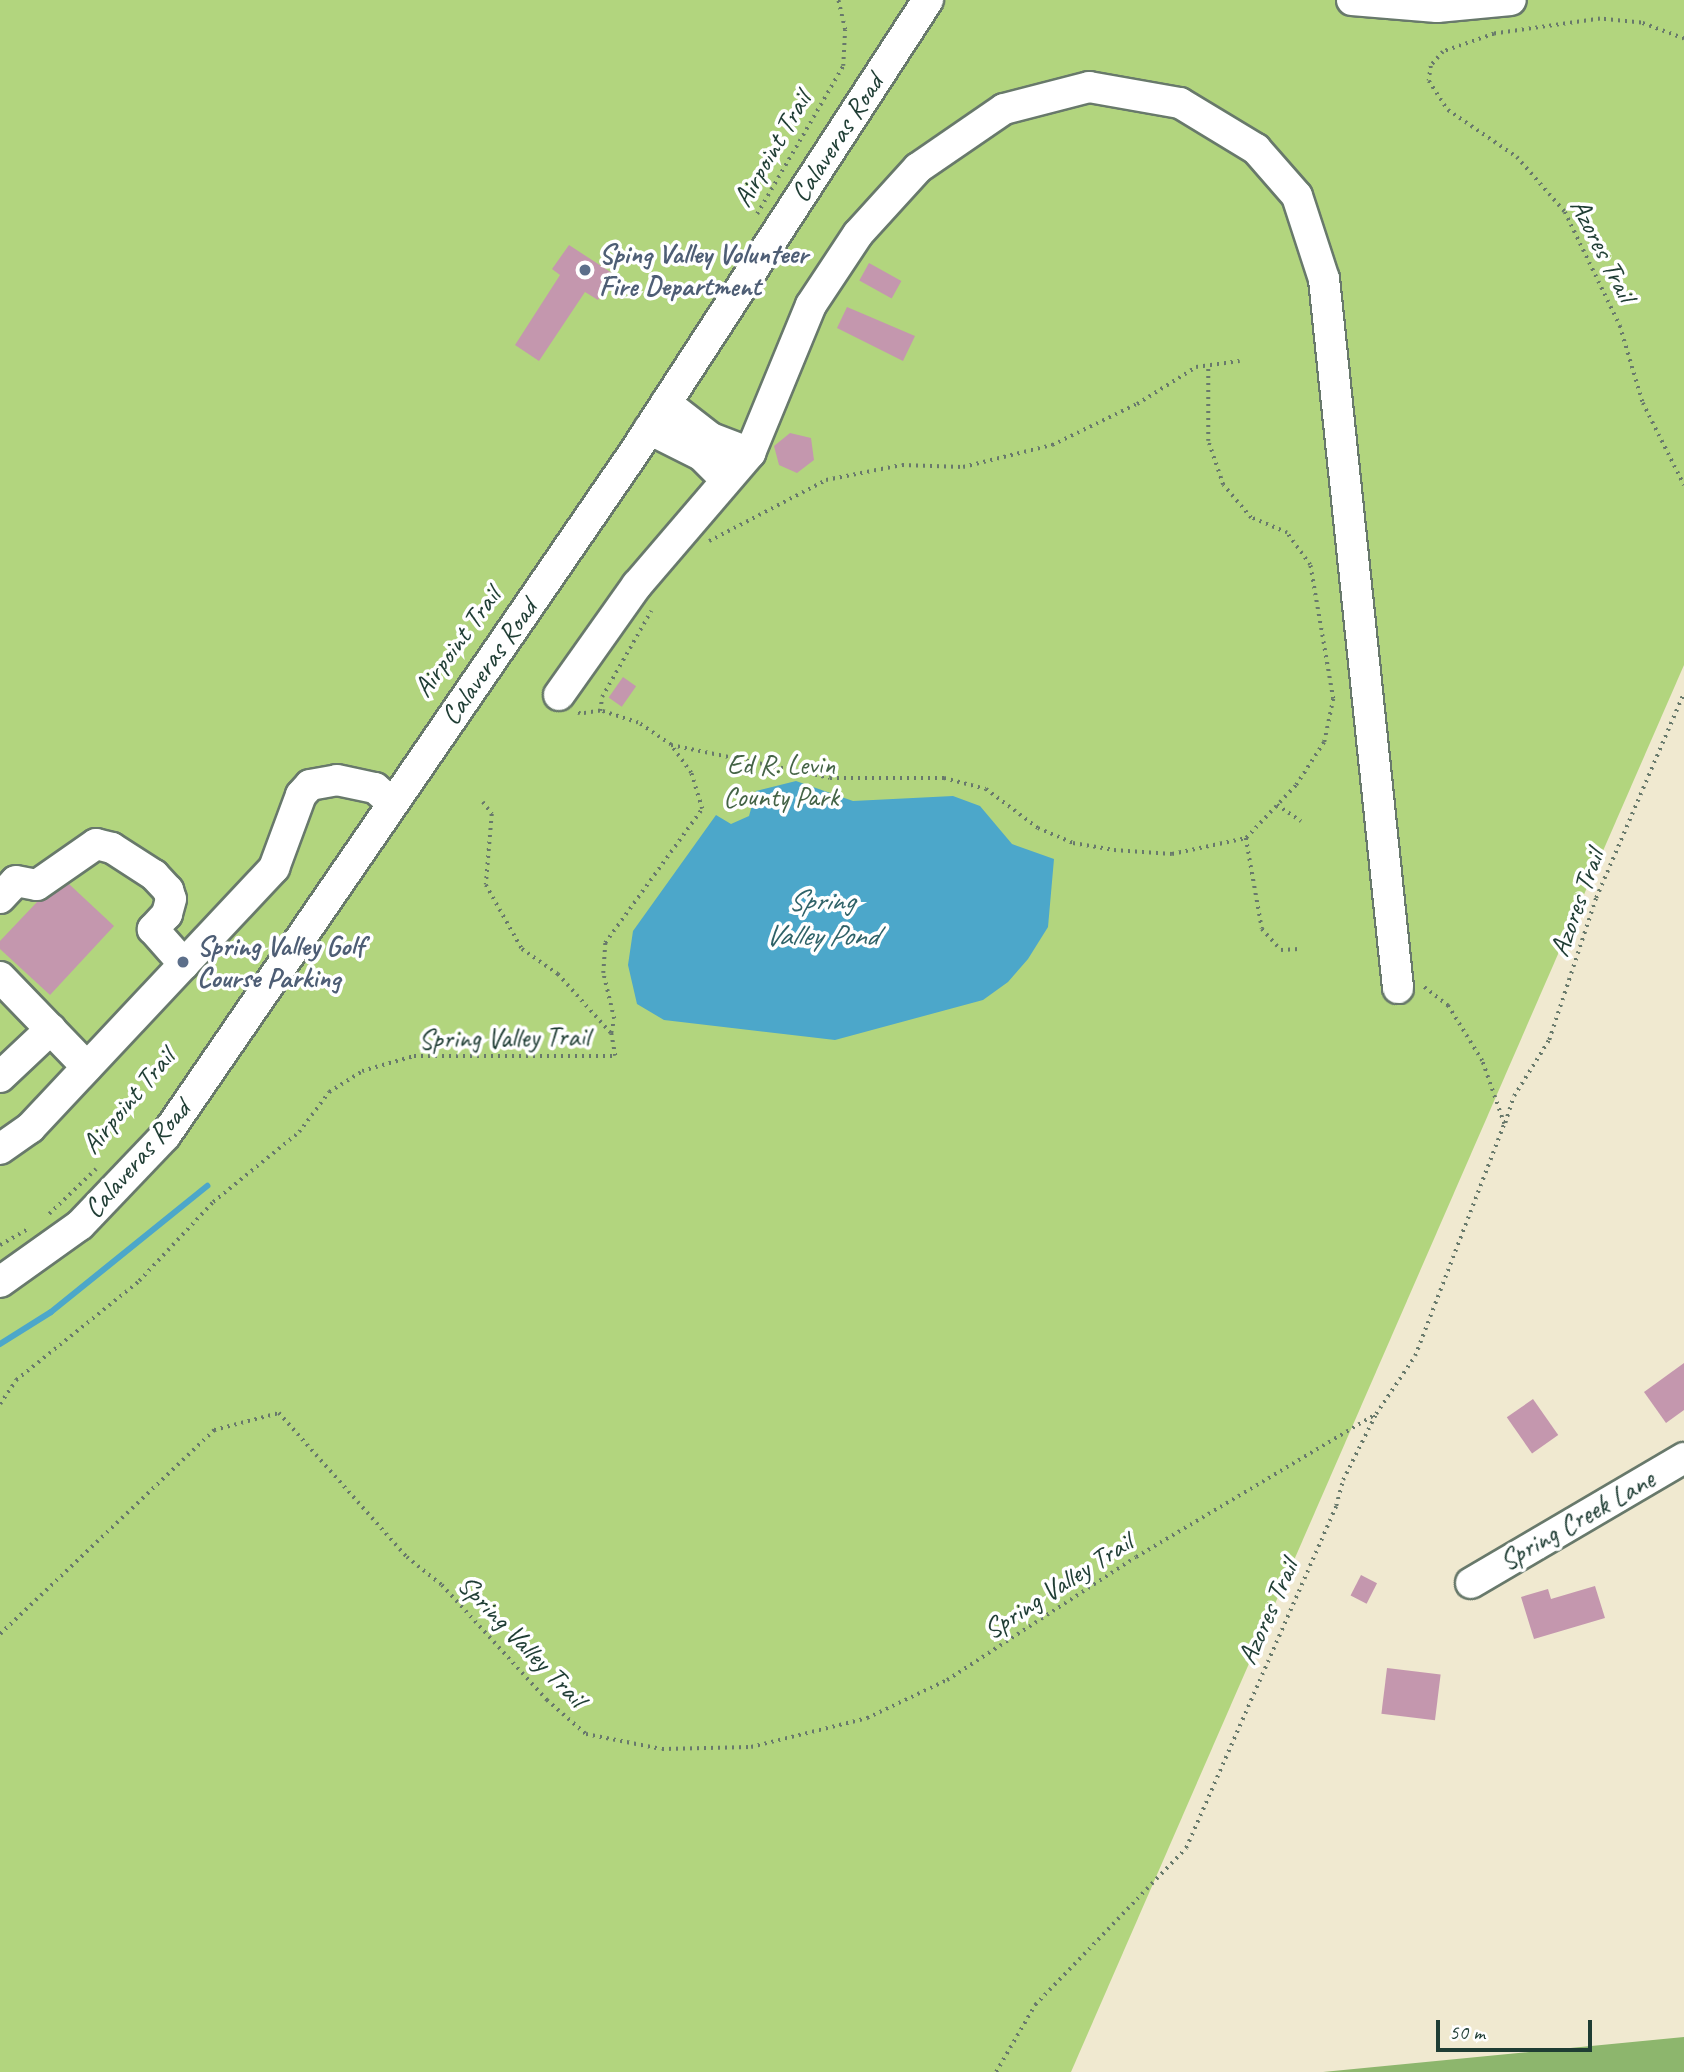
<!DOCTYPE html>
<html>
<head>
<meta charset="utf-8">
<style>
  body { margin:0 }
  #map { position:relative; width:1684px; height:2072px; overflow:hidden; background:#f0e9d0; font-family:Caveat,sans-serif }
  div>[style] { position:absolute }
  .green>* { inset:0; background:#b2d57e }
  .forest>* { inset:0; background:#8db66d }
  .water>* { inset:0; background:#4ca7ca }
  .stream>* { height:6px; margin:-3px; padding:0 3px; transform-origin:3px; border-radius:3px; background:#4ca7ca }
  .building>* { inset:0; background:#c497ae; transform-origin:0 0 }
  .path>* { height:3.5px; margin-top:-1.75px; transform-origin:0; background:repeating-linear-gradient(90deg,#68796b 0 2px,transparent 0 7px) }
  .roads { filter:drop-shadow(2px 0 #68796b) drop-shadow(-2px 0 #68796b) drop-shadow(0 2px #68796b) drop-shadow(0 -2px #68796b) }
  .minor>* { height:30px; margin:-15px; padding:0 15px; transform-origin:15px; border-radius:15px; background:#fff }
  .dots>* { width:19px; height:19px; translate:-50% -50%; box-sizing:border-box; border:4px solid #fff; border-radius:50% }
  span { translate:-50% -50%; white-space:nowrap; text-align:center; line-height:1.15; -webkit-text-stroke:7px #fff; paint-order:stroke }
  .street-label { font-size:28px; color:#1f3d34 }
  .service-label { font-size:28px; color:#4e5e75; font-weight:700 }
  .left { translate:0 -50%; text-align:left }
  .park-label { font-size:28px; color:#446346 }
  .water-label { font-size:30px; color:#2f6268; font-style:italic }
  .scale { position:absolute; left:1436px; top:2020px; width:156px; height:32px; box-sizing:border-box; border:4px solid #1f3d34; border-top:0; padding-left:9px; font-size:21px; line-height:24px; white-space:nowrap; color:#1f3d34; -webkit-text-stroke:5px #fff; paint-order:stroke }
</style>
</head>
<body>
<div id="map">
  <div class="green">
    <div style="clip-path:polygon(0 0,1684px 0,1684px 665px,1071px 2072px,0 2072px)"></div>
  </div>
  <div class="forest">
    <div style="clip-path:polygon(1684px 2037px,1684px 2072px,1323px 2072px)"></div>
  </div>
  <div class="water">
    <div style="clip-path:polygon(796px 781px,853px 801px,953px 796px,980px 806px,1012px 844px,1054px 859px,1048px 927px,1028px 959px,1008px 982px,983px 1000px,835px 1040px,664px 1020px,637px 1004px,628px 965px,633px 931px,716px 815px,731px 824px,749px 816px,756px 791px)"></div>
  </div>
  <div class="stream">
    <div style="left:0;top:1344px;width:60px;rotate:-32.1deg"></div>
    <div style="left:51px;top:1312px;width:201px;rotate:-38.9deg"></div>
  </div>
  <div class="building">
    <div style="clip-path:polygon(569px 245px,615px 275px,598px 300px,585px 292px,539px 361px,515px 345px,560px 275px,552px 269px)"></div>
    <div style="left:869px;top:263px;width:37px;height:20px;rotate:29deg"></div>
    <div style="clip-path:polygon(847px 307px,915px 336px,903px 361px,837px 328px)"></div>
    <div style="clip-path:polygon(790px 433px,811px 438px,814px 460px,797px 473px,779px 465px,774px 446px)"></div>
    <div style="left:623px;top:677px;width:16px;height:25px;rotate:35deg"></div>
    <div style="clip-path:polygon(69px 884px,114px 926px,50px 995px,0 949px,0 941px,37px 902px)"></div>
    <div style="clip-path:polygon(1684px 1363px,1684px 1410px,1666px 1423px,1644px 1392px)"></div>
    <div style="left:1533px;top:1399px;width:44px;height:32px;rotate:55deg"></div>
    <div style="left:1361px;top:1575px;width:18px;height:23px;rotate:27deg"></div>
    <div style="clip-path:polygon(1595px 1586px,1605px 1618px,1534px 1639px,1521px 1597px,1548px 1589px,1551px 1599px)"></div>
    <div style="left:1387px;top:1668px;width:54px;height:46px;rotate:7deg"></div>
  </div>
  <div class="path">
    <div style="left:1684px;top:39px;width:46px;rotate:-159.6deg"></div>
    <div style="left:1641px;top:23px;width:41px;rotate:-174.4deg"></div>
    <div style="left:1600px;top:19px;width:107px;rotate:171.9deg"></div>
    <div style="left:1494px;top:34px;width:54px;rotate:160.6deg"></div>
    <div style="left:1443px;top:52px;width:18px;rotate:131deg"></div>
    <div style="left:1431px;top:66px;width:15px;rotate:98deg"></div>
    <div style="left:1429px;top:81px;width:35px;rotate:57deg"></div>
    <div style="left:1448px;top:110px;width:83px;rotate:34.3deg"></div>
    <div style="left:1517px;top:157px;width:73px;rotate:48.9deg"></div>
    <div style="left:1565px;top:212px;width:127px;rotate:64.2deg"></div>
    <div style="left:1620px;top:326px;width:80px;rotate:73.4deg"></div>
    <div style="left:1643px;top:403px;width:92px;rotate:63.4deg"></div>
    <div style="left:757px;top:214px;width:171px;rotate:-59.8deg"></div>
    <div style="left:843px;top:66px;width:36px;rotate:-87deg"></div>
    <div style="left:845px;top:30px;width:31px;rotate:-103deg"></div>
    <div style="left:709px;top:541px;width:132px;rotate:-27.5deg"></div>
    <div style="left:826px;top:480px;width:77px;rotate:-11.2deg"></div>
    <div style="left:902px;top:465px;width:61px;rotate:1.9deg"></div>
    <div style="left:963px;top:467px;width:92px;rotate:-13.9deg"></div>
    <div style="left:1052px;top:445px;width:94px;rotate:-25.8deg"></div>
    <div style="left:1137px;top:404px;width:70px;rotate:-32.1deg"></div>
    <div style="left:1196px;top:367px;width:44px;rotate:-7.8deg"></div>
    <div style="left:600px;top:711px;width:14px;rotate:-82deg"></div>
    <div style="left:602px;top:697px;width:99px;rotate:-60.3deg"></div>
    <div style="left:671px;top:745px;width:162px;rotate:11.7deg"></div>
    <div style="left:830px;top:778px;width:114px"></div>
    <div style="left:944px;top:778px;width:43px;rotate:14.7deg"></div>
    <div style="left:986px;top:789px;width:65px;rotate:36.9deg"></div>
    <div style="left:1038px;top:828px;width:38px;rotate:23deg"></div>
    <div style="left:1073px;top:843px;width:42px;rotate:9.7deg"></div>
    <div style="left:1114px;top:850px;width:58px;rotate:3.9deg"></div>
    <div style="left:1172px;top:854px;width:76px;rotate:-12.2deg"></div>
    <div style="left:1246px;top:838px;width:73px;rotate:-46.7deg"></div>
    <div style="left:1296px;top:785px;width:51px;rotate:-56.9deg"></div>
    <div style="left:1324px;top:742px;width:44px;rotate:-78.2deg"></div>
    <div style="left:1333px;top:699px;width:136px;rotate:-99.7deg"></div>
    <div style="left:1310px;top:565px;width:39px;rotate:-126deg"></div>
    <div style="left:1287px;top:533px;width:39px;rotate:-157deg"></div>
    <div style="left:1251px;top:518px;width:43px;rotate:-130.3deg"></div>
    <div style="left:1223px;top:485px;width:46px;rotate:-108.8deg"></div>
    <div style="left:1208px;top:441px;width:76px;rotate:-90deg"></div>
    <div style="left:483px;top:802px;width:15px;rotate:53deg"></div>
    <div style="left:492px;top:814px;width:71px;rotate:94.8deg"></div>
    <div style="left:486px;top:885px;width:73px;rotate:60.6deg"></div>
    <div style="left:522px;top:949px;width:44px;rotate:34.8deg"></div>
    <div style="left:558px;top:974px;width:79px;rotate:48.1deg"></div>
    <div style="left:611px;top:1033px;width:14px;rotate:-78deg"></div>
    <div style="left:614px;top:1019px;width:47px;rotate:-103.4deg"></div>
    <div style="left:603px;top:973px;width:30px;rotate:-86deg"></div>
    <div style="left:605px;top:943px;width:165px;rotate:-54.1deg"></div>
    <div style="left:702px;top:809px;width:38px;rotate:-107deg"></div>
    <div style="left:691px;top:773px;width:34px;rotate:-126deg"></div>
    <div style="left:671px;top:745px;width:40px;rotate:-146deg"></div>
    <div style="left:638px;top:723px;width:40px;rotate:-162deg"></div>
    <div style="left:600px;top:711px;width:20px;rotate:171deg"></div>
    <div style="left:580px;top:714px;width:6px;rotate:-149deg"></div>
    <div style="left:1277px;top:805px;width:29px;rotate:34deg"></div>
    <div style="left:1246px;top:838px;width:92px;rotate:80deg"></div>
    <div style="left:1262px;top:929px;width:28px;rotate:48deg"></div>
    <div style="left:1281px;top:950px;width:18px;rotate:-3deg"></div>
    <div style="left:1505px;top:1123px;width:28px;rotate:-72deg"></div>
    <div style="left:1514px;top:1096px;width:66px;rotate:-58deg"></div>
    <div style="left:1549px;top:1040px;width:150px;rotate:-71.7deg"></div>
    <div style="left:1596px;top:898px;width:223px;rotate:-66.8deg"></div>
    <div style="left:49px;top:1214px;width:65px;rotate:-43.8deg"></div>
    <div style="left:0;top:1245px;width:32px;rotate:-30deg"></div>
    <div style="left:0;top:1404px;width:29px;rotate:-56deg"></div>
    <div style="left:16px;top:1380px;width:158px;rotate:-38.8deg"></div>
    <div style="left:139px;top:1281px;width:108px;rotate:-46.9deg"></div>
    <div style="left:213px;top:1202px;width:111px;rotate:-39.1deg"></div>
    <div style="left:299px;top:1132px;width:50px;rotate:-53.1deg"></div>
    <div style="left:329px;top:1092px;width:39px;rotate:-32deg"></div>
    <div style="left:362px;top:1071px;width:54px;rotate:-16.1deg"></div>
    <div style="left:414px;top:1056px;width:201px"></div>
    <div style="left:615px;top:1056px;width:23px;rotate:-100deg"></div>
    <div style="left:0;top:1634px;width:296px;rotate:-43.6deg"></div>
    <div style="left:214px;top:1430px;width:67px;rotate:-14.7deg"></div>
    <div style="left:279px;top:1413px;width:193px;rotate:48.4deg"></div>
    <div style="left:407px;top:1557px;width:45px;rotate:38.7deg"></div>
    <div style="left:442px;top:1585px;width:156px;rotate:47.6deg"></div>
    <div style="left:547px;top:1700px;width:52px;rotate:41.1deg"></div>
    <div style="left:586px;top:1734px;width:77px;rotate:11.2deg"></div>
    <div style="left:662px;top:1749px;width:89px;rotate:-1.3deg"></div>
    <div style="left:751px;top:1747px;width:120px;rotate:-14deg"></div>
    <div style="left:867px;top:1718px;width:89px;rotate:-25.4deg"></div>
    <div style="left:947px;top:1680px;width:225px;rotate:-33.1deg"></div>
    <div style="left:1136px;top:1557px;width:279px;rotate:-30.8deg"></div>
    <div style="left:996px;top:2072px;width:78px;rotate:-59.8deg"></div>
    <div style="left:1035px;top:2005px;width:218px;rotate:-46.1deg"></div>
    <div style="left:1186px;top:1848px;width:373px;rotate:-66.3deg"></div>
    <div style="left:1336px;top:1506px;width:27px;rotate:-75deg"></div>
    <div style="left:1343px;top:1480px;width:74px;rotate:-63.4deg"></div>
    <div style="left:1376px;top:1414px;width:70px;rotate:-56.1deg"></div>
    <div style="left:1415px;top:1356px;width:248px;rotate:-69deg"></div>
    <div style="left:1504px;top:1124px;width:67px;rotate:-109.2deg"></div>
    <div style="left:1482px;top:1061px;width:65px;rotate:-121.7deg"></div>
    <div style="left:1448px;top:1006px;width:31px;rotate:-142deg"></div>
  </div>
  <div class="roads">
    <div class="minor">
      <div style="left:1352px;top:0;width:85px;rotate:4.7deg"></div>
      <div style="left:1437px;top:7px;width:74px;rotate:-5.4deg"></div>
      <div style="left:666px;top:403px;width:57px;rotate:37.9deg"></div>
      <div style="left:711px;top:438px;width:42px;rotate:21deg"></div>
      <div style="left:649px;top:429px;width:58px;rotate:26.6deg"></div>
      <div style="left:701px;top:455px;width:35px;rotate:45deg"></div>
      <div style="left:559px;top:695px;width:135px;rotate:-54.7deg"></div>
      <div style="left:637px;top:585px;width:174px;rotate:-49.4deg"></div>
      <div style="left:750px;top:453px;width:160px;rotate:-67.6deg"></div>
      <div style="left:811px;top:305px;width:85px;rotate:-56.5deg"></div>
      <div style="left:858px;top:234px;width:89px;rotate:-47.7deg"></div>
      <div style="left:918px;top:168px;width:104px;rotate:-34.5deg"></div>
      <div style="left:1004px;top:109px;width:88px;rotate:-14.5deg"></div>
      <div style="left:1089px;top:87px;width:92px;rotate:10deg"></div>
      <div style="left:1180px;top:103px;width:89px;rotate:31.2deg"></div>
      <div style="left:1256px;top:149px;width:62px;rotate:48.9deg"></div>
      <div style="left:1297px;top:196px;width:87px;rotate:72deg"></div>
      <div style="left:1324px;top:279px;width:713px;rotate:84.04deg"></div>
      <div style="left:0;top:898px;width:23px;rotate:-47deg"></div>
      <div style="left:16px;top:881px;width:21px;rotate:11deg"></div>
      <div style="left:37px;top:885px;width:72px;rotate:-34.8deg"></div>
      <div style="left:96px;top:844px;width:16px;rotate:14deg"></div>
      <div style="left:112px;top:848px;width:50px;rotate:32.7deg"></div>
      <div style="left:154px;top:875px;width:21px;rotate:47deg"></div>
      <div style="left:168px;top:890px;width:9px;rotate:72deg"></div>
      <div style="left:171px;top:899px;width:16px;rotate:105deg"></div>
      <div style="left:167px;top:914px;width:21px;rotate:133deg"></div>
      <div style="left:153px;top:929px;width:47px;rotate:48.5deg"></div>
      <div style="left:0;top:977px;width:125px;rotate:46deg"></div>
      <div style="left:0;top:1077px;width:70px;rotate:-43.3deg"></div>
      <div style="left:0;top:1149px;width:37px;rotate:-35deg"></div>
      <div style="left:30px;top:1128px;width:357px;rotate:-46.8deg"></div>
      <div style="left:274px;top:868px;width:78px;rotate:-69.7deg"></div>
      <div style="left:301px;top:795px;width:13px;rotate:-48deg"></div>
      <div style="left:310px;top:785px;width:27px;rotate:-10deg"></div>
      <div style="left:337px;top:780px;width:39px;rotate:12deg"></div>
      <div style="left:375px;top:788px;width:23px;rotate:41deg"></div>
      <div style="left:0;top:1282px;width:98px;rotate:-35.5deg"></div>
      <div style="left:80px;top:1225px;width:123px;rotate:-46.3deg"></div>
      <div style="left:165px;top:1136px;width:831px;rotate:-55.54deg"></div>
      <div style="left:635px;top:451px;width:538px;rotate:-56.99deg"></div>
      <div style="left:1471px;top:1583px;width:247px;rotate:-30.4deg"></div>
    </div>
  </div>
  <div class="dots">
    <div style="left:585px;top:270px;background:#5c6f8a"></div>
    <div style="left:183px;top:962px;background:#5c6f8a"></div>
  </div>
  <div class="street-label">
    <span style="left:837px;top:138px;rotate:-57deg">Calaveras Road</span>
    <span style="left:772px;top:149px;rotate:-60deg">Airpoint Trail</span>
    <span style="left:1603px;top:250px;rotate:63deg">Azores Trail</span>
    <span style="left:457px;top:642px;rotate:-54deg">Airpoint Trail</span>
    <span style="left:489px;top:662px;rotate:-55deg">Calaveras Road</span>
    <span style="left:1577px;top:903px;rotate:-70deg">Azores Trail</span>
    <span style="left:504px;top:1038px;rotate:-1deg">Spring Valley Trail</span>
    <span style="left:128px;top:1101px;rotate:-50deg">Airpoint Trail</span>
    <span style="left:137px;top:1159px;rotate:-49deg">Calaveras Road</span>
    <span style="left:1577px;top:1520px;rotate:-30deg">Spring Creek Lane</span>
    <span style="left:1058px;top:1586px;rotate:-33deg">Spring Valley Trail</span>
    <span style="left:1268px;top:1612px;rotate:-66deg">Azores Trail</span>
    <span style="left:522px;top:1641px;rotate:46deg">Spring Valley Trail</span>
  </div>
  <div class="service-label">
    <span class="left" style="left:599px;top:270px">Sping Valley Volunteer<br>Fire Department</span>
    <span class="left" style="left:197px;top:962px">Spring Valley Golf<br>Course Parking</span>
  </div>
  <div class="park-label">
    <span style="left:781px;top:781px">Ed R. Levin<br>County Park</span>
  </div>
  <div class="water-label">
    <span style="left:821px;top:917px">Spring<br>Valley Pond</span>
  </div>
  <div class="scale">50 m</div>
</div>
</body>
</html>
